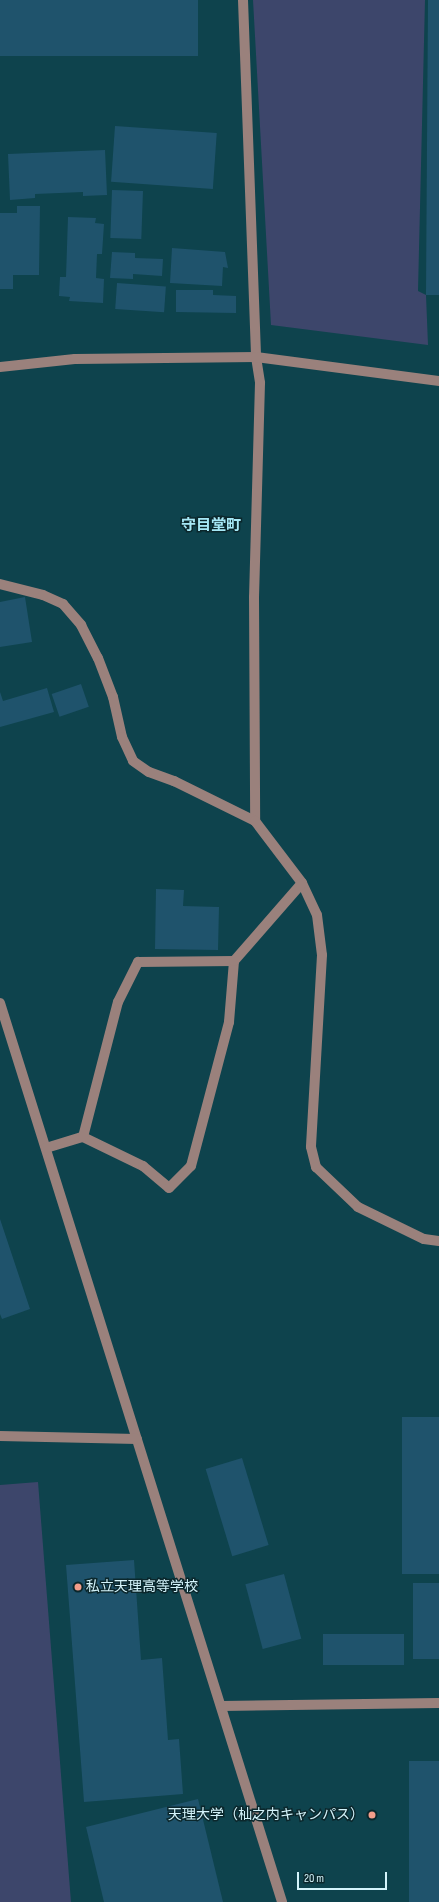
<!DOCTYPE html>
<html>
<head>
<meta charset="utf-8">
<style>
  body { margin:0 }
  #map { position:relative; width:439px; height:1902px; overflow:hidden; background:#0e434d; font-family:"Sofia Sans Condensed","Noto Sans JP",sans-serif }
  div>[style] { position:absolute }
  .green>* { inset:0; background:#3d466b }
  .building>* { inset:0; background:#1f536c; transform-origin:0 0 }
  .minor>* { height:10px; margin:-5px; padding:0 5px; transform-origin:5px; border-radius:5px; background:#9a817c }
  .dots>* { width:11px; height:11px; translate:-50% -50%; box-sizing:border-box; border:2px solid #0b272c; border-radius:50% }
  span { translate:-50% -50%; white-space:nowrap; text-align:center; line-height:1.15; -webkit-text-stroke:3px #0b272c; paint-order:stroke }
  .poi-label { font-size:14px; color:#d4f4fb }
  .left { translate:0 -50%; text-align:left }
  .right { translate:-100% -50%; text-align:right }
  .neighbourhood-label { font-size:15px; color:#a6e8f6; font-weight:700 }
  .scale { position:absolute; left:297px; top:1872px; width:90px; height:18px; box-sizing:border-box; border:2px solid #d4f4fb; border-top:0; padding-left:5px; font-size:12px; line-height:14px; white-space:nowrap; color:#d4f4fb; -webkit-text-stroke:3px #0b272c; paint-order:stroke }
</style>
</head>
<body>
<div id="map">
  <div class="green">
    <div style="clip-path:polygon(253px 0,425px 0,418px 291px,426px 295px,428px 345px,271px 325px)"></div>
    <div style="clip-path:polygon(38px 1482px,71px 1902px,0 1902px,0 1485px)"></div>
  </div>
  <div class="building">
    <div style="left:0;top:0;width:198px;height:56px"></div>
    <div style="clip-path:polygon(428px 0,439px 0,439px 295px,426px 295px)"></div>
    <div style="left:115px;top:126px;width:102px;height:56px;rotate:4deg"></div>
    <div style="clip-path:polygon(105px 150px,107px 195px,83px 196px,83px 192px,35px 194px,35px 198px,10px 200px,8px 154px)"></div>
    <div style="left:112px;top:190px;width:31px;height:48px;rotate:2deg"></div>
    <div style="clip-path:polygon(17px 206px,40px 206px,39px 275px,13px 275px,13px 289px,0 289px,0 213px,17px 213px)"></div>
    <div style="clip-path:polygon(68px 217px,96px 218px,95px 223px,104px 224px,102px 254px,97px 254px,96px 278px,104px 279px,103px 303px,69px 301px,70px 297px,59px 296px,60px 277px,66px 277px)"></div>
    <div style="clip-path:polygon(172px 248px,225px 252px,228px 268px,223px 267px,222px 286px,170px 283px)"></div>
    <div style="clip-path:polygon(112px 252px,135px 253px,135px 258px,163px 259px,162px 276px,133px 274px,133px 279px,110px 278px)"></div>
    <div style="left:117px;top:283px;width:49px;height:26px;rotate:4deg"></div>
    <div style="clip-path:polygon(176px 290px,213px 290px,213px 295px,236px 296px,236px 313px,176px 312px)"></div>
    <div style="clip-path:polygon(25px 597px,32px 642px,0 647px,0 602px)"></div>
    <div style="left:81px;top:684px;width:24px;height:31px;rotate:71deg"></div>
    <div style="clip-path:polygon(47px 688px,54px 712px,0 727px,0 692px,3px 701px)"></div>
    <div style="clip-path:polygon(156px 889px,184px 890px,183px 906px,219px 907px,218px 950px,155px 949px)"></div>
    <div style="clip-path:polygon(0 1219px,30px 1309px,2px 1319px,0 1314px)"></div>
    <div style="left:402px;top:1417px;width:37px;height:157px"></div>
    <div style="left:242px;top:1458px;width:91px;height:38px;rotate:73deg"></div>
    <div style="clip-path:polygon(134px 1560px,141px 1660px,162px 1658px,168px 1740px,179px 1739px,183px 1794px,84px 1802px,66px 1565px)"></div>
    <div style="left:284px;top:1574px;width:67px;height:40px;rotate:75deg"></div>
    <div style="left:413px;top:1583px;width:26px;height:76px"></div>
    <div style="left:404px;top:1634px;width:31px;height:81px;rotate:90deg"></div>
    <div style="left:409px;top:1761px;width:30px;height:141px"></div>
    <div style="clip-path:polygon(198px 1799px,223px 1902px,104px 1902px,86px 1827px)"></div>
  </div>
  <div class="minor">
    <div style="left:243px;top:0;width:357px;rotate:87.9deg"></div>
    <div style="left:256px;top:357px;width:26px;rotate:81deg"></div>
    <div style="left:260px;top:383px;width:214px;rotate:91.6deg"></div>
    <div style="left:254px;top:597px;width:224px;rotate:89.7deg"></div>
    <div style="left:0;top:367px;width:75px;rotate:-6.1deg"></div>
    <div style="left:75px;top:359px;width:181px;rotate:-0.6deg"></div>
    <div style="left:256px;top:357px;width:185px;rotate:7.5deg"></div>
    <div style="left:0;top:584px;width:44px;rotate:14.3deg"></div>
    <div style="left:43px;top:595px;width:22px;rotate:24deg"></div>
    <div style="left:63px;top:604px;width:28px;rotate:49deg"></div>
    <div style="left:81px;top:625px;width:37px;rotate:63deg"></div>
    <div style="left:98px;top:658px;width:42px;rotate:69deg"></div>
    <div style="left:113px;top:697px;width:41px;rotate:77.3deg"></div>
    <div style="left:122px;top:737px;width:26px;rotate:65deg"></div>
    <div style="left:133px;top:761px;width:19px;rotate:35deg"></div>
    <div style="left:149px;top:772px;width:27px;rotate:20deg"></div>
    <div style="left:174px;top:781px;width:90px;rotate:26.3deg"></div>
    <div style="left:255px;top:821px;width:78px;rotate:52.8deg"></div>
    <div style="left:302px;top:883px;width:35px;rotate:65deg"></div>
    <div style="left:317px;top:915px;width:40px;rotate:82.9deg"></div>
    <div style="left:322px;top:955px;width:192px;rotate:93.3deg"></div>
    <div style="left:311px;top:1147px;width:21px;rotate:76deg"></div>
    <div style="left:316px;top:1167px;width:58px;rotate:43.6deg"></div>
    <div style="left:358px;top:1207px;width:73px;rotate:25.9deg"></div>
    <div style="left:424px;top:1239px;width:15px;rotate:8deg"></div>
    <div style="left:0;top:1003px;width:942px;rotate:72.58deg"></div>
    <div style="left:83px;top:1137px;width:67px;rotate:25.8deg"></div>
    <div style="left:143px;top:1166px;width:34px;rotate:40deg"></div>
    <div style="left:169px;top:1188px;width:31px;rotate:-45deg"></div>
    <div style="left:191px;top:1166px;width:149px;rotate:-75.2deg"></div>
    <div style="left:229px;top:1022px;width:61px;rotate:-85.3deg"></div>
    <div style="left:46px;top:1148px;width:39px;rotate:-17deg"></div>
    <div style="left:83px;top:1137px;width:139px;rotate:-75.5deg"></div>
    <div style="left:118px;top:1002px;width:45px;rotate:-63.4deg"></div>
    <div style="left:138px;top:962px;width:96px;rotate:-0.6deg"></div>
    <div style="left:234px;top:961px;width:103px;rotate:-48.9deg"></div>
    <div style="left:0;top:1436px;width:137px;rotate:1.3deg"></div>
    <div style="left:222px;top:1706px;width:217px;rotate:-0.8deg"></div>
  </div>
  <div class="dots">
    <div style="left:78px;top:1587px;background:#f49d8a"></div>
    <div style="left:372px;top:1815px;background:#f49d8a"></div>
  </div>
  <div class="poi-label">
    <span class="left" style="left:86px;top:1587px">私立天理高等学校</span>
    <span class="right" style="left:364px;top:1815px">天理大学（杣之内キャンパス）</span>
  </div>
  <div class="neighbourhood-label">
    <span style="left:211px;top:526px">守目堂町</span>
  </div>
  <div class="scale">20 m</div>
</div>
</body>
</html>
